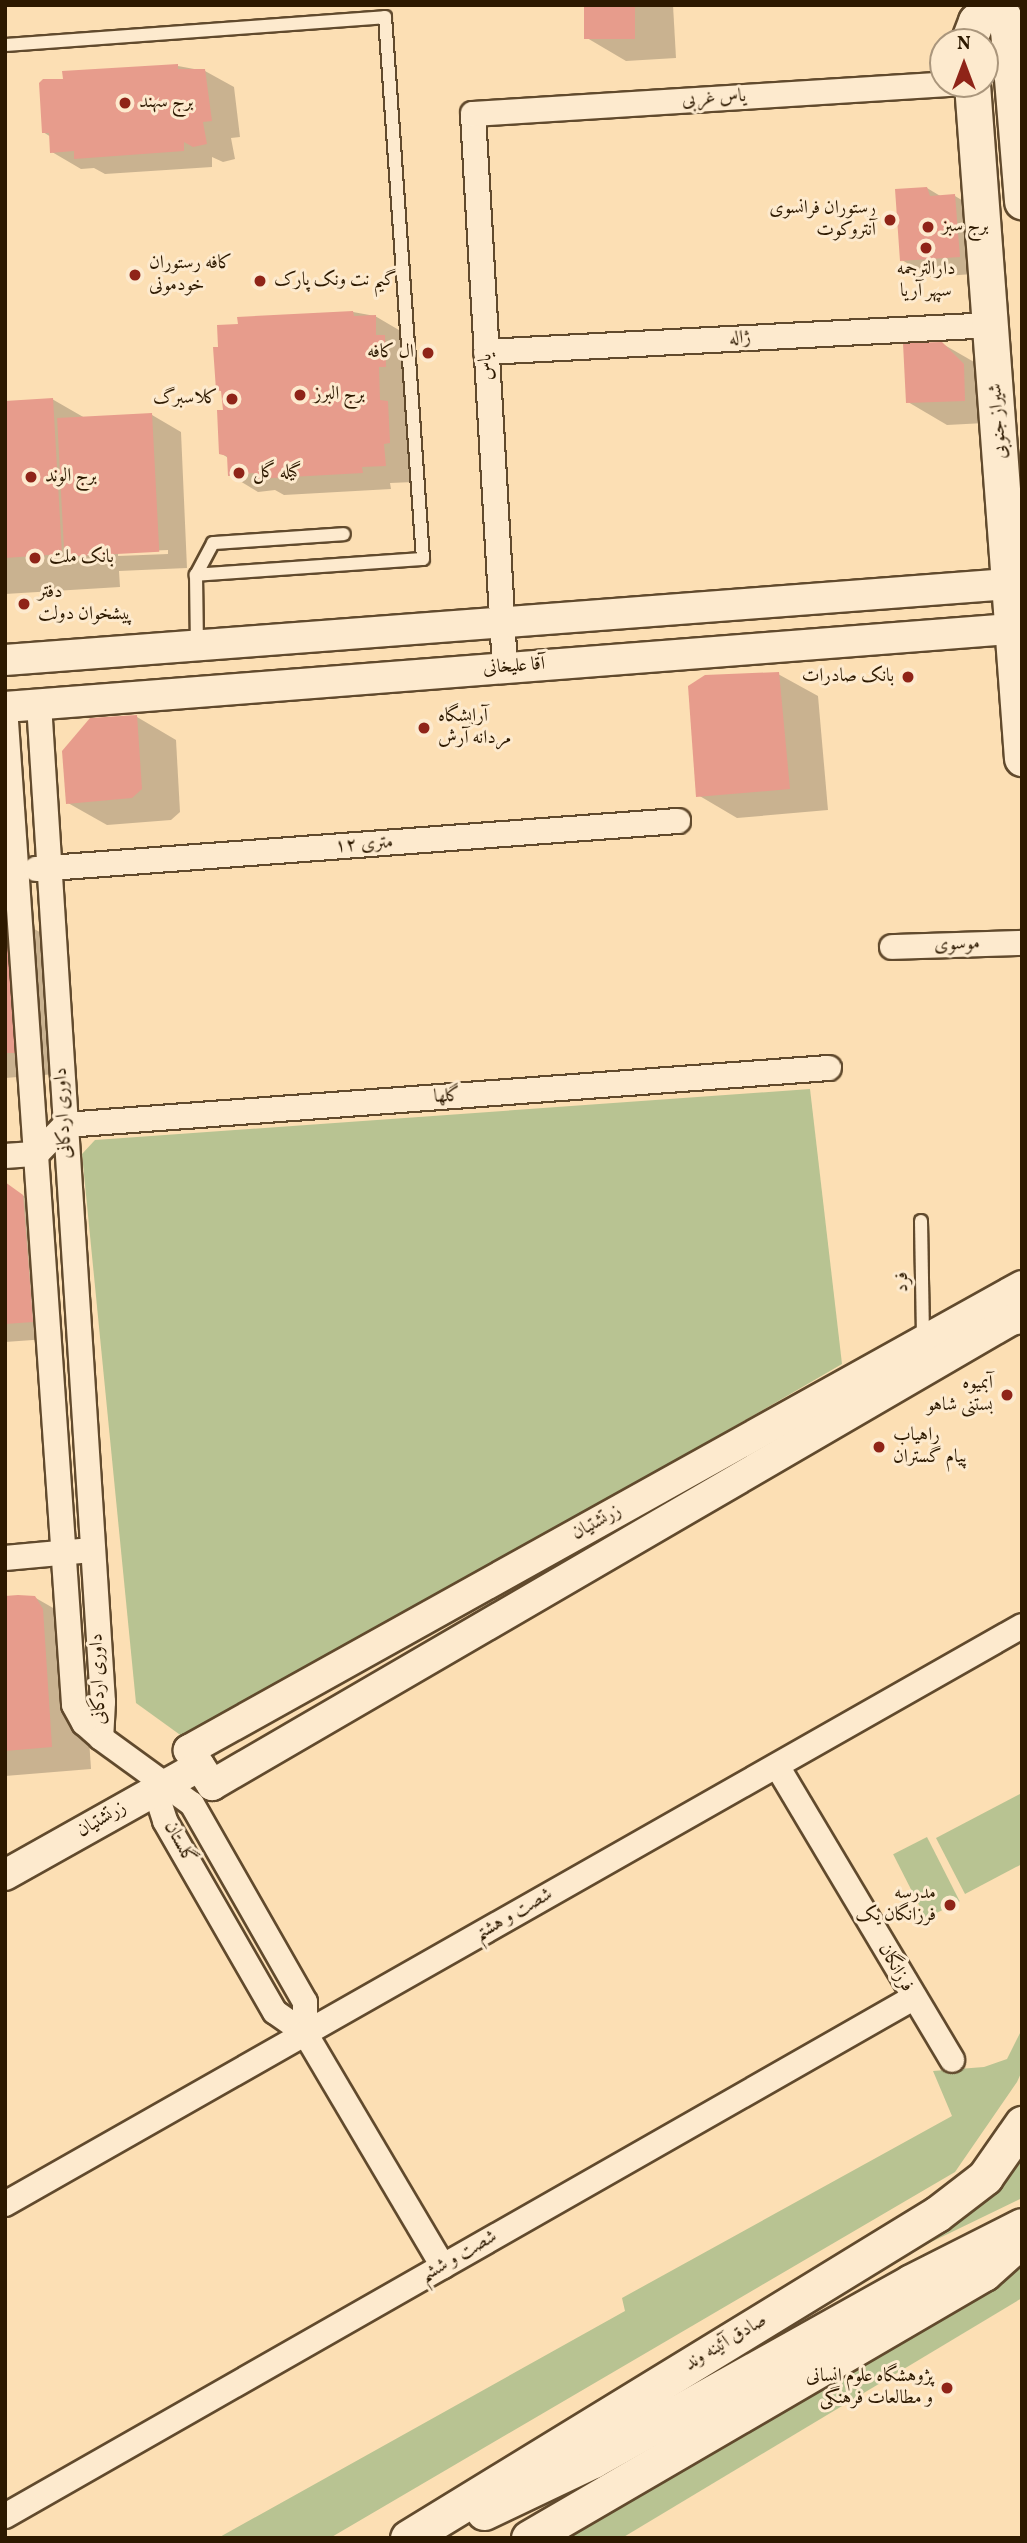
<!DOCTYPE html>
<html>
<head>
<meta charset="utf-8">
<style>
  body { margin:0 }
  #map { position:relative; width:1027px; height:2543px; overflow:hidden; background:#fcdfb4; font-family:Vollkorn,Amiri,serif }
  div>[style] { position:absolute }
  .green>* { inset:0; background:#b8c392; transform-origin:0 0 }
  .shadow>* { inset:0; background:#0003 }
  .building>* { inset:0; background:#e79c8c; transform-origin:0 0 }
  .roads { filter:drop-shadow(2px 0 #614a2d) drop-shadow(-2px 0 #614a2d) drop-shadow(0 2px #614a2d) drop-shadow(0 -2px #614a2d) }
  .service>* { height:12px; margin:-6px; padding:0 6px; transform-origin:6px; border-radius:6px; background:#fdeace }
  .minor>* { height:24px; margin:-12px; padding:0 12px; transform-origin:12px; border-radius:12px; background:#fdeace }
  .tertiary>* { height:30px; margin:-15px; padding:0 15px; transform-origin:15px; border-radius:15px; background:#fdeace }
  .secondary>* { height:35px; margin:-17.5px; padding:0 17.5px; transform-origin:17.5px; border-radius:17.5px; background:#fdeace }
  .dots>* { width:19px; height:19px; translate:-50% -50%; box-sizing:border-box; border:4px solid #fdeace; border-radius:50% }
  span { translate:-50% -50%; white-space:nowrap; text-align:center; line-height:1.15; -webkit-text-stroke:6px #fdeace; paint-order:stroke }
  .street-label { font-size:19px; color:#2d1900 }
  .poi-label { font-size:19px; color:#2d1900 }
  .left { translate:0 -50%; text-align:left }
  .right { translate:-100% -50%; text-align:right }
  .frame { position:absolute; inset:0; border:7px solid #2d1900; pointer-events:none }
  .north { position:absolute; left:929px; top:28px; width:70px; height:70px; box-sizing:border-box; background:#fdeace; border:2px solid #aa967c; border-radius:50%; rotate:0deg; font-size:19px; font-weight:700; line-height:28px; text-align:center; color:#2d1900 }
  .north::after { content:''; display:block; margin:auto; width:24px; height:32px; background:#8f2418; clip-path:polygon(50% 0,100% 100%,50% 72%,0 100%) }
</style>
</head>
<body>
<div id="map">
  <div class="green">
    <div style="clip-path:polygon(810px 1089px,842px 1364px,190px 1742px,136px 1703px,82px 1154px,95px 1140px)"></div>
    <div style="clip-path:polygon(1020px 1794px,1022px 1864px,965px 1894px,936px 1838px)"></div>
    <div style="left:927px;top:1837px;width:72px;height:38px;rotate:63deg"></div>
    <div style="clip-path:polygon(1022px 2029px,1022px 2071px,1017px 2082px,955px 2172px,330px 2538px,218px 2538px,625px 2311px,622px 2298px,952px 2116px,933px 2071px,984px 2067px,1007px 2059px)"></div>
    <div style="clip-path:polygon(1022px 2144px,1022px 2198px,923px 2246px,949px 2220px)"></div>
    <div style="clip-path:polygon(1022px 2268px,1022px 2298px,622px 2538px,558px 2538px,984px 2282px)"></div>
  </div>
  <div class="shadow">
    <div style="clip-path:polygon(585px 5px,673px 5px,676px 58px,626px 61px,587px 38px)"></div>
    <div style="clip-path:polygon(178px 66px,205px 71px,234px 87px,240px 137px,231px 138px,235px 159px,223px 162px,212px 157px,212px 167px,105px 174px,94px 168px,81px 169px,52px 152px,51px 137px,43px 132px)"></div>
    <div style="clip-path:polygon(927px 188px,942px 197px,955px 196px,983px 213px,988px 273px,930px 277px,902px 260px)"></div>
    <div style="clip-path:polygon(353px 312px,375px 316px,404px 333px,414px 482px,390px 483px,391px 489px,284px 495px,275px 490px,258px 492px,230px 475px,228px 458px,221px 453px,225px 412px,223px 392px,217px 389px)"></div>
    <div style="clip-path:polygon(941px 343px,981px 366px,1004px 422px,947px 425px,908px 402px)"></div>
    <div style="clip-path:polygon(evenodd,52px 399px,85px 418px,152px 415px,181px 432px,187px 568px,119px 571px,120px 587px,5px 594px,5px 402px,52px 399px,168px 550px,168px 554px,118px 556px,118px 552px,168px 550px)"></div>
    <div style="clip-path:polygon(778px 674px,818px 696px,828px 810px,737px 818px,698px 795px)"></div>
    <div style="clip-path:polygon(137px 717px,176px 740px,180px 812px,171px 820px,107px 825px,68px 803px)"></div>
    <div style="clip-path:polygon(5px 913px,47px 936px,56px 1074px,5px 1078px)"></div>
    <div style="clip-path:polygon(5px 1184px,51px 1213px,61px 1338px,5px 1342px)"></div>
    <div style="clip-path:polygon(34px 1597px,74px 1620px,82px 1633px,91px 1769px,5px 1776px,5px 1599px)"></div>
  </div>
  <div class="building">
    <div style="left:584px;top:5px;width:51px;height:34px"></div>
    <div style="clip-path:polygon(178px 64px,178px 69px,205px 69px,212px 121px,203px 122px,207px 144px,193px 147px,184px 142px,184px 151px,74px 159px,74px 151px,50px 153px,49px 133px,42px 133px,39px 83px,43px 79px,63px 79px,62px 71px)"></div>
    <div style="clip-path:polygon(927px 187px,930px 196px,955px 194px,960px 257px,900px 261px,895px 189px)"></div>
    <div style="clip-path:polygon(353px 311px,354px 316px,376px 315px,376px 335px,385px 335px,386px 367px,379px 367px,380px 400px,388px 401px,390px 443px,384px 444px,386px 466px,362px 467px,363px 473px,254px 479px,254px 473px,228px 476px,227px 456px,219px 454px,217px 410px,223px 410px,221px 391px,216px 390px,213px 347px,218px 347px,217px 325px,238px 324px,237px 317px)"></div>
    <div style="clip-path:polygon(942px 342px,964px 364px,965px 401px,906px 403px,903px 343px)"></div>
    <div style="clip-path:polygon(53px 398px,62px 554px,5px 558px,5px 401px)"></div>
    <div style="left:152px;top:413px;width:139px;height:95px;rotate:87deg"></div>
    <div style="clip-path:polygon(779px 672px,790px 789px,696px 797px,688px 686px,705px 675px)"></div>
    <div style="clip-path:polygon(137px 715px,142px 789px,132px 798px,66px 804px,62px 751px,90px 718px)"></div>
    <div style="clip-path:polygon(8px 911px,17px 1053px,5px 1053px,5px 912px)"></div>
    <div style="clip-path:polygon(5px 1182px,23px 1195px,33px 1322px,5px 1324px)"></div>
    <div style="clip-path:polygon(18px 1595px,35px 1596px,43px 1609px,52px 1747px,5px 1751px,5px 1596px)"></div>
  </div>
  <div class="roads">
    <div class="service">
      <div style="left:5px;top:45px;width:381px;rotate:-4.2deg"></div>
      <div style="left:385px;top:17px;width:543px;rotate:85.99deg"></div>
      <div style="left:423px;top:559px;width:228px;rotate:176deg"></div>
      <div style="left:196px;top:575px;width:70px;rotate:89.2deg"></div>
      <div style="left:196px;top:575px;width:36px;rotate:-62deg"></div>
      <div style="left:213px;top:543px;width:131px;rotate:-3.9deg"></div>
      <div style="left:921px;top:1221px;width:120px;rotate:89deg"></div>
    </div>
    <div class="minor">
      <div style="left:486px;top:352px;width:508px;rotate:-3.05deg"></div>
      <div style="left:505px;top:668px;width:555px;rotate:-93.31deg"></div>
      <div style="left:473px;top:114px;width:484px;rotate:-3.6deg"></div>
      <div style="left:39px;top:704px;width:1000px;rotate:86.33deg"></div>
      <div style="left:103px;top:1702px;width:36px;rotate:93deg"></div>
      <div style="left:5px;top:707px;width:1000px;rotate:86.04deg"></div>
      <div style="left:74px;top:1705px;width:21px;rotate:61deg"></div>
      <div style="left:84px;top:1723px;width:23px;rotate:41deg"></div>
      <div style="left:101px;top:1738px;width:112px;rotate:36deg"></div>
      <div style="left:192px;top:1804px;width:228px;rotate:60.3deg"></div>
      <div style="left:305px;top:2002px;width:31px;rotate:90deg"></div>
      <div style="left:36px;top:869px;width:644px;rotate:-4.28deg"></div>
      <div style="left:892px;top:947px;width:130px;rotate:-1.8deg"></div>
      <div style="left:5px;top:1156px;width:32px;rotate:-4deg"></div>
      <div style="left:37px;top:1154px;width:40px;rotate:-46deg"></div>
      <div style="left:65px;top:1125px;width:766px;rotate:-4.27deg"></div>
      <div style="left:5px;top:1558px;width:76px;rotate:-5.3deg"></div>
      <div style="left:777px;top:1766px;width:342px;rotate:59.2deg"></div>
      <div style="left:162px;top:1785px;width:17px;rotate:100deg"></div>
      <div style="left:159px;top:1802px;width:20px;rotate:72deg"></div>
      <div style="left:165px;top:1821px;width:220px;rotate:60.1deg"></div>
      <div style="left:275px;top:2012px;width:37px;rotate:35deg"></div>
      <div style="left:305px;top:2033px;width:271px;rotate:59.4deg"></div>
      <div style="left:5px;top:2204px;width:1170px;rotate:-29.61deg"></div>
      <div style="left:5px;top:2516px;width:1045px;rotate:-29.7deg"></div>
    </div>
    <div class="tertiary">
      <div style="left:5px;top:660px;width:1020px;rotate:-4.33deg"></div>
      <div style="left:5px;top:707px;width:1020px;rotate:-4.44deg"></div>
      <div style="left:1022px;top:1286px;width:954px;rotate:150.88deg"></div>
      <div style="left:189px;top:1750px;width:42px;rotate:56.7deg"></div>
      <div style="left:212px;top:1785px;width:924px;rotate:-30.2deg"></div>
      <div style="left:1011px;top:1320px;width:11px;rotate:-10deg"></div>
      <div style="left:5px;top:1875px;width:223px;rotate:-29.3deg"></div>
    </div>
    <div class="secondary">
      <div style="left:968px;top:42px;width:22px;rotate:-69deg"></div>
      <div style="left:976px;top:21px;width:13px;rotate:-39deg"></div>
      <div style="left:986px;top:13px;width:17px;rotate:10deg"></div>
      <div style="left:1003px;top:16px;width:15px;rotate:70deg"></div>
      <div style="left:1008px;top:30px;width:172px;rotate:85.3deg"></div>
      <div style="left:972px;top:84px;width:676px;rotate:85.76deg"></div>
      <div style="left:484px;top:2512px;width:121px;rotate:-25.5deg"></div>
      <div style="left:593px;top:2460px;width:364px;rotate:-29.2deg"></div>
      <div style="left:911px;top:2282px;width:124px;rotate:-26.8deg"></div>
      <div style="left:408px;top:2538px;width:620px;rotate:-31.49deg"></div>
      <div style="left:937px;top:2214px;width:61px;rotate:-37.6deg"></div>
      <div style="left:985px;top:2177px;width:65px;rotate:-55.1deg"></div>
      <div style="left:529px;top:2538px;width:527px;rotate:-30.22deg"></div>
      <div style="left:984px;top:2273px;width:51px;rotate:-41.8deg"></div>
    </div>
  </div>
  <div class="dots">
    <div style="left:125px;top:103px;background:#8f2418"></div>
    <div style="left:890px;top:220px;background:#8f2418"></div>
    <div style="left:928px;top:227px;background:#8f2418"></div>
    <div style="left:926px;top:248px;background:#8f2418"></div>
    <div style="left:135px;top:275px;background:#8f2418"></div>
    <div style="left:260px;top:281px;background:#8f2418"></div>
    <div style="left:428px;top:353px;background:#8f2418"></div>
    <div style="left:300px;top:395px;background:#8f2418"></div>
    <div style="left:232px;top:399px;background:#8f2418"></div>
    <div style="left:239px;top:473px;background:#8f2418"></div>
    <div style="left:31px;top:477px;background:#8f2418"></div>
    <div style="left:35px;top:558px;background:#8f2418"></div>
    <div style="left:24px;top:604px;background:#8f2418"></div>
    <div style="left:908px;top:677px;background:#8f2418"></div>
    <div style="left:424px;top:728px;background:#8f2418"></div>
    <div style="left:1007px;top:1395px;background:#8f2418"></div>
    <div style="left:879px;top:1447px;background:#8f2418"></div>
    <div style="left:950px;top:1905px;background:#8f2418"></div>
    <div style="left:947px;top:2388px;background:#8f2418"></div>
  </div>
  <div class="street-label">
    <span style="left:714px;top:99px;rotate:-4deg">یاس غربی</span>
    <span style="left:740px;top:339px;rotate:-3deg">ژاله</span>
    <span style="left:487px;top:367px;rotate:-93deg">یاس</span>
    <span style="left:999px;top:421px;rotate:-94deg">شیراز جنوبی</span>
    <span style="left:514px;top:667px;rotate:-4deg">آقا علیخانی</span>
    <span style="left:364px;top:845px;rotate:-4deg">۱۲ متری</span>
    <span style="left:957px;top:945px;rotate:-2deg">موسوی</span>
    <span style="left:447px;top:1097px;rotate:-4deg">گلها</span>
    <span style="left:64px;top:1113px;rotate:-93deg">داوری اردکانی</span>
    <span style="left:903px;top:1282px;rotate:-91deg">فرد</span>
    <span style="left:597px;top:1523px;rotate:-29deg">زرتشتیان</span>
    <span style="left:99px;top:1679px;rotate:-92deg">داوری اردکانی</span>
    <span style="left:102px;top:1820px;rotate:-30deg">زرتشتیان</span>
    <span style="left:179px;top:1843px;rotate:61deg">گلستان</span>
    <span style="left:514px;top:1915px;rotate:-30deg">شصت و هشتم</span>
    <span style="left:895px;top:1968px;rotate:60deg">فرزانگان</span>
    <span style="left:459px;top:2257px;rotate:-30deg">شصت و ششم</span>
    <span style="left:726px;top:2343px;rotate:-31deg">صادق آئینه وند</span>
  </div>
  <div class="poi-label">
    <span class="left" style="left:139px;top:103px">برج سهند</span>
    <span class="right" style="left:876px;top:220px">رستوران فرانسوی<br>آنتروکوت</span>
    <span class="left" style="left:942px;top:227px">برج سبز</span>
    <span class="left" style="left:149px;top:275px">کافه رستوران<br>خودمونی</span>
    <span style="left:926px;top:281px">دارالترجمه<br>سپهر آریا</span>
    <span class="left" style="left:274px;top:281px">گیم نت ونک پارک</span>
    <span class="right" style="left:414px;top:353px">ال کافه</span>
    <span class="left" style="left:314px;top:395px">برج البرز</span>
    <span class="right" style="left:218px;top:399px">کلاسبرگ</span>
    <span class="left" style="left:253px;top:473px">گیله گل</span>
    <span class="left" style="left:45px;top:477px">برج الوند</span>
    <span class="left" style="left:49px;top:558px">بانک ملت</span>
    <span class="left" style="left:38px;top:604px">دفتر<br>پیشخوان دولت</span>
    <span class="right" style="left:894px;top:677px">بانک صادرات</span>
    <span class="left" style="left:438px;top:728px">آرایشگاه<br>مردانه آرش</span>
    <span class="right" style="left:993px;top:1395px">آبمیوه<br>بستنی شاهو</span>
    <span class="left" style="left:893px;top:1447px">راهیاب<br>پیام گستران</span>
    <span class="right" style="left:936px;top:1905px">مدرسه<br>فرزانگان یک</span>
    <span class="right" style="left:933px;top:2388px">پژوهشگاه علوم انسانی<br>و مطالعات فرهنگی</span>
  </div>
  <div class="frame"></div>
  <div class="north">N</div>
</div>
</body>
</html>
